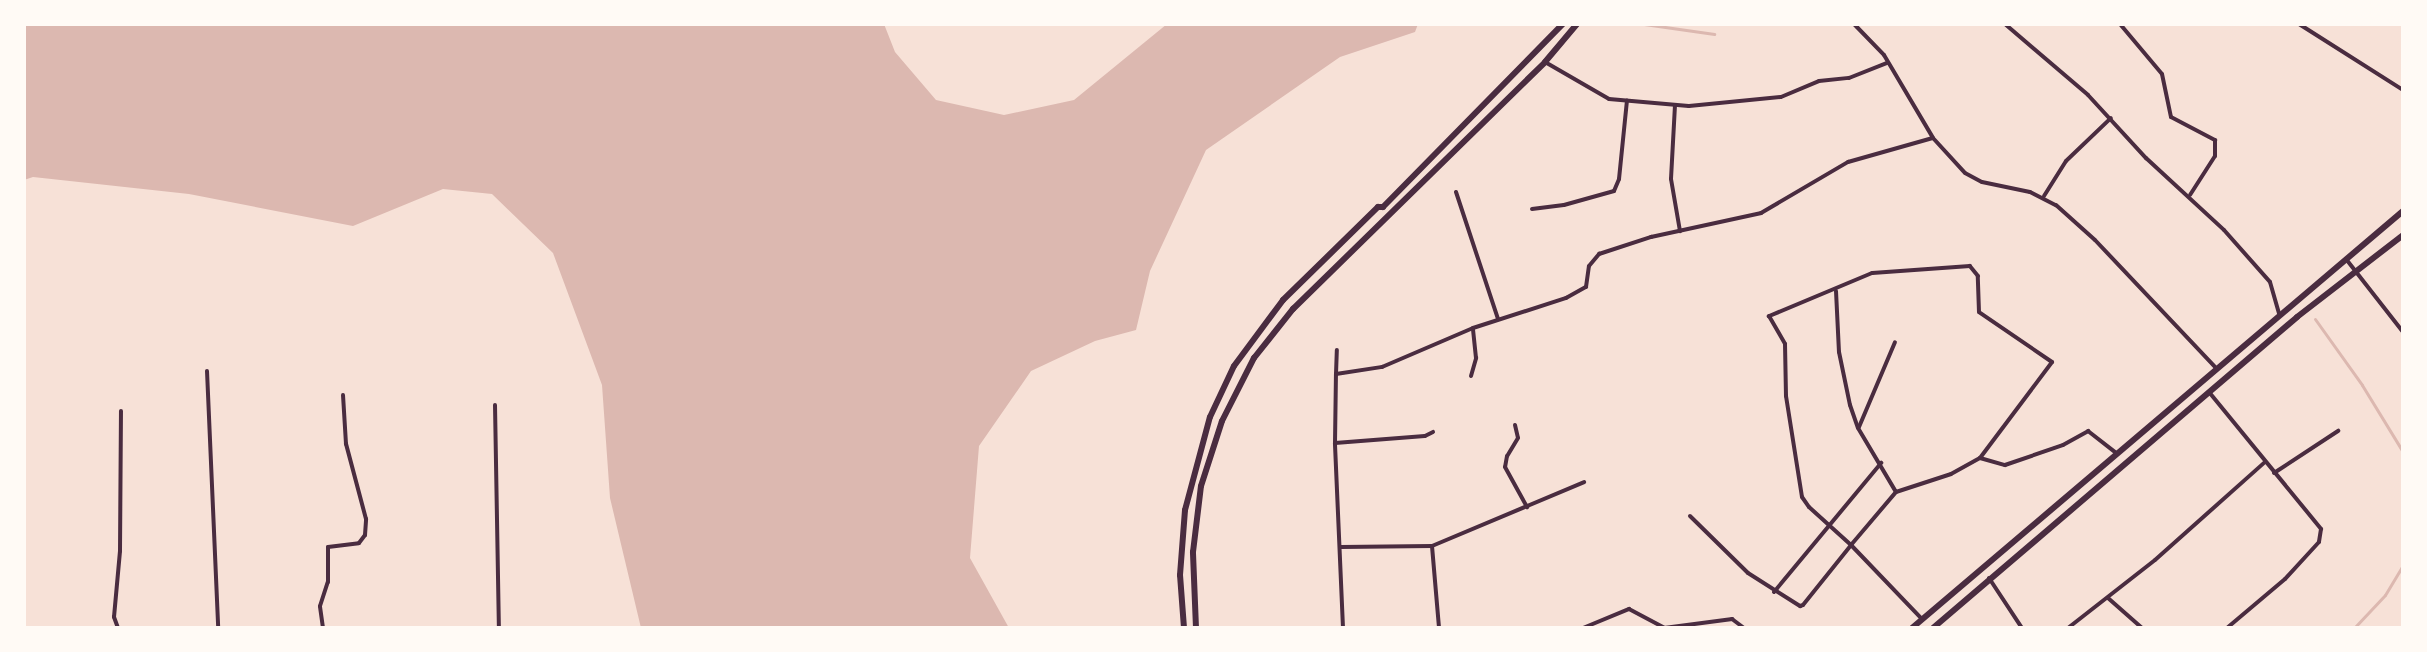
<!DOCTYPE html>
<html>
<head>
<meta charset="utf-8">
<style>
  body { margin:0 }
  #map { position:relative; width:2427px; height:652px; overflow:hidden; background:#f7e1d7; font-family:Roboto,sans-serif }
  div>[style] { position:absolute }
  .water>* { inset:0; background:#dcb8b0 }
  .stream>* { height:3px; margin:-1.5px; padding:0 1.5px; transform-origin:1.5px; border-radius:1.5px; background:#dcb8b0 }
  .minor>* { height:4px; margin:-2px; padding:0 2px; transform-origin:2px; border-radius:2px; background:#4a2c40 }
  .primary>* { height:6px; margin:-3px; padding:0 3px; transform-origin:3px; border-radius:3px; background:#4a2c40 }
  span { translate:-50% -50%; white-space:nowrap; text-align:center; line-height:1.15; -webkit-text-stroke:6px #fffaf5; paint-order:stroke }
  .frame { position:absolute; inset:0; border:26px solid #fffaf5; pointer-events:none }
</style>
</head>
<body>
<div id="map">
  <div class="water">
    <div style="clip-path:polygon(24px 24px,884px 24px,895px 52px,936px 100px,1004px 115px,1074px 100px,1167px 24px,1418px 24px,1415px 32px,1340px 57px,1206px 150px,1150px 271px,1136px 330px,1095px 341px,1031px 371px,979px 446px,970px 558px,1009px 628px,641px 628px,610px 498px,602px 385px,553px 253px,492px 194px,443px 189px,353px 226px,189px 194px,33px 177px,24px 180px)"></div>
  </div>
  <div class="stream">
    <div style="left:1644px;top:24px;width:71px;rotate:8.1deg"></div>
    <div style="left:2315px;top:319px;width:81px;rotate:54.5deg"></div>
    <div style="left:2362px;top:385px;width:79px;rotate:58.5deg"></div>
    <div style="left:2354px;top:628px;width:45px;rotate:-46.8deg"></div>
    <div style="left:2385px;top:595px;width:35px;rotate:-59deg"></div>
  </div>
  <div class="minor">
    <div style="left:1854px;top:24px;width:43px;rotate:45.9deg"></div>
    <div style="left:1884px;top:55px;width:96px;rotate:59.4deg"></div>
    <div style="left:1933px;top:138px;width:47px;rotate:47.6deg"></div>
    <div style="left:1965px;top:173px;width:19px;rotate:28deg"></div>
    <div style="left:1982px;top:182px;width:49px;rotate:11.8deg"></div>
    <div style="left:2030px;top:192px;width:29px;rotate:27deg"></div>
    <div style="left:2056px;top:205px;width:52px;rotate:41.9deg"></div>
    <div style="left:2095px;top:240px;width:176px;rotate:46.6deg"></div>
    <div style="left:2005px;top:24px;width:109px;rotate:40.5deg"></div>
    <div style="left:2088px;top:95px;width:86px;rotate:47.4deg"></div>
    <div style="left:2146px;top:158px;width:106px;rotate:42.7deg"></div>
    <div style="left:2224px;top:230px;width:69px;rotate:48.5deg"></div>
    <div style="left:2270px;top:282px;width:33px;rotate:74deg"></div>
    <div style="left:2120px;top:24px;width:65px;rotate:50deg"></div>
    <div style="left:2162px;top:74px;width:44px;rotate:78.2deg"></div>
    <div style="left:2171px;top:117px;width:50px;rotate:27.6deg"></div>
    <div style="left:2215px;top:140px;width:16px;rotate:90deg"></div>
    <div style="left:2215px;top:156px;width:46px;rotate:122.7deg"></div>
    <div style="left:2299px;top:24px;width:123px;rotate:32.4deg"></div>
    <div style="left:1545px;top:62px;width:74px;rotate:30deg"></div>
    <div style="left:1609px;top:99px;width:80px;rotate:5deg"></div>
    <div style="left:1689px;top:106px;width:92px;rotate:-5.6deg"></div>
    <div style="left:1781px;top:97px;width:41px;rotate:-22.8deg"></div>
    <div style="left:1819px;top:81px;width:30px;rotate:-6deg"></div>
    <div style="left:1849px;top:78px;width:41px;rotate:-21.5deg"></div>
    <div style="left:1675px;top:105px;width:74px;rotate:93.1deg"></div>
    <div style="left:1671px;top:179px;width:53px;rotate:80.2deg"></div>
    <div style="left:1456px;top:192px;width:134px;rotate:71.7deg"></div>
    <div style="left:2044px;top:196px;width:41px;rotate:-57.8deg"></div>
    <div style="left:2066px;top:161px;width:62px;rotate:-43.7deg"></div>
    <div style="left:1532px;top:209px;width:32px;rotate:-7deg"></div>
    <div style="left:1564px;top:205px;width:52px;rotate:-15.6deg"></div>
    <div style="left:1614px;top:191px;width:13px;rotate:-67deg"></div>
    <div style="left:1619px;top:179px;width:79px;rotate:-84.2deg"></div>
    <div style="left:2346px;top:259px;width:93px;rotate:52deg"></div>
    <div style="left:1836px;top:291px;width:61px;rotate:87.2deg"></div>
    <div style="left:1839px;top:352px;width:54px;rotate:78.3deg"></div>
    <div style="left:1850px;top:405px;width:24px;rotate:71deg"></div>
    <div style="left:1858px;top:428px;width:74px;rotate:59.3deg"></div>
    <div style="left:207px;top:371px;width:257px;rotate:87.5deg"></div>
    <div style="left:1336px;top:374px;width:24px;rotate:-88deg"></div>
    <div style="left:1471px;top:376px;width:19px;rotate:-74deg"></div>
    <div style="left:1476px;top:358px;width:30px;rotate:-96deg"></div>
    <div style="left:2209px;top:392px;width:177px;rotate:50.7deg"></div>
    <div style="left:2321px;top:529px;width:13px;rotate:99deg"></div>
    <div style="left:2319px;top:542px;width:50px;rotate:132.6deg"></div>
    <div style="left:2285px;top:579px;width:76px;rotate:139.8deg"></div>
    <div style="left:495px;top:405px;width:223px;rotate:89deg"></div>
    <div style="left:1515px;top:425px;width:13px;rotate:77deg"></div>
    <div style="left:1518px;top:438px;width:21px;rotate:121deg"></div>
    <div style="left:1507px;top:456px;width:11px;rotate:100deg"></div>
    <div style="left:1505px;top:467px;width:46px;rotate:61.2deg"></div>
    <div style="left:1859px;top:427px;width:92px;rotate:-67deg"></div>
    <div style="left:1335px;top:443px;width:90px;rotate:-4.4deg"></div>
    <div style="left:1425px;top:436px;width:9px;rotate:-27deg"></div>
    <div style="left:1980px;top:458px;width:26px;rotate:16deg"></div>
    <div style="left:2005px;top:465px;width:61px;rotate:-19deg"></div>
    <div style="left:2063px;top:445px;width:29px;rotate:-29deg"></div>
    <div style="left:2088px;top:431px;width:36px;rotate:38deg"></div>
    <div style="left:2274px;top:473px;width:77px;rotate:-33.3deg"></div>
    <div style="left:1690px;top:516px;width:81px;rotate:44.5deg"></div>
    <div style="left:1748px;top:573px;width:62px;rotate:32.4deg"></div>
    <div style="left:1800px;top:606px;width:3px;rotate:-18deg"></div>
    <div style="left:1803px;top:605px;width:77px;rotate:-51.3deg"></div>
    <div style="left:1851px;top:545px;width:70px;rotate:-49.7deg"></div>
    <div style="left:1896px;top:492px;width:58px;rotate:-18.1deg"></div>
    <div style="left:1951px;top:474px;width:33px;rotate:-29deg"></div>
    <div style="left:1980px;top:458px;width:120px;rotate:-53.1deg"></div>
    <div style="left:2052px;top:362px;width:88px;rotate:-145.6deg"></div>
    <div style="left:1979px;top:312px;width:36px;rotate:-92deg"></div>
    <div style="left:1978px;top:276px;width:13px;rotate:-129deg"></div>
    <div style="left:1970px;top:266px;width:98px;rotate:175.9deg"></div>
    <div style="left:1872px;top:273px;width:112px;rotate:157.3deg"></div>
    <div style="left:1769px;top:316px;width:32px;rotate:60deg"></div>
    <div style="left:1785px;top:344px;width:52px;rotate:88.9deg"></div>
    <div style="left:1786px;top:396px;width:102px;rotate:81deg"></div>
    <div style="left:1802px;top:497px;width:12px;rotate:55deg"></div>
    <div style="left:1809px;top:507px;width:57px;rotate:42.1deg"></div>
    <div style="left:1851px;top:545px;width:103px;rotate:46.2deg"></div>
    <div style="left:1432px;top:546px;width:82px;rotate:85.1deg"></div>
    <div style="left:1341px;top:547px;width:91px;rotate:-0.6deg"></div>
    <div style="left:1432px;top:546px;width:165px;rotate:-22.8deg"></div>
    <div style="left:1989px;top:578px;width:60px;rotate:56.6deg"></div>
    <div style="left:1774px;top:592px;width:168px;rotate:-50.3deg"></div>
    <div style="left:2108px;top:598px;width:45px;rotate:41.4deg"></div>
    <div style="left:118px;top:628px;width:12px;rotate:-110deg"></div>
    <div style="left:114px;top:617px;width:66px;rotate:-84.8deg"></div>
    <div style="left:120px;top:551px;width:140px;rotate:-89.6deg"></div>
    <div style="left:323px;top:628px;width:22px;rotate:-98deg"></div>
    <div style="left:320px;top:606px;width:25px;rotate:-72deg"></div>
    <div style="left:328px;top:582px;width:35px;rotate:-90deg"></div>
    <div style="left:328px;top:547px;width:31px;rotate:-7deg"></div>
    <div style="left:359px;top:543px;width:10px;rotate:-53deg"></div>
    <div style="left:365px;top:535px;width:16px;rotate:-86deg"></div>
    <div style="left:366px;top:519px;width:78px;rotate:-104.9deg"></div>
    <div style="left:346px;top:444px;width:49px;rotate:-93.5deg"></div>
    <div style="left:1343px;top:628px;width:185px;rotate:-92.5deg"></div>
    <div style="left:1335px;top:443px;width:69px;rotate:-89.2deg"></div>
    <div style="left:1336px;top:374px;width:47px;rotate:-8.7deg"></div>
    <div style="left:1382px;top:367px;width:99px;rotate:-23.2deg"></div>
    <div style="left:1473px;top:328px;width:98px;rotate:-17.9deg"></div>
    <div style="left:1566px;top:298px;width:23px;rotate:-29deg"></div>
    <div style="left:1586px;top:287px;width:21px;rotate:-82deg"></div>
    <div style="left:1589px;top:266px;width:16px;rotate:-50deg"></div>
    <div style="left:1599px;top:254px;width:55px;rotate:-18.1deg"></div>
    <div style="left:1651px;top:237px;width:113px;rotate:-12.3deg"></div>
    <div style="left:1761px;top:213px;width:101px;rotate:-30.4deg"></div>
    <div style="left:1848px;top:162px;width:88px;rotate:-15.8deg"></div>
    <div style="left:1583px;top:628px;width:50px;rotate:-22.4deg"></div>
    <div style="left:1629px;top:609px;width:40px;rotate:28deg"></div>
    <div style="left:1664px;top:628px;width:69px;rotate:-7.5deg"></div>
    <div style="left:1732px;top:619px;width:15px;rotate:37deg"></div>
    <div style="left:2068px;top:628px;width:110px;rotate:-38deg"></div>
    <div style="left:2155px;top:560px;width:146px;rotate:-41.7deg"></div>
  </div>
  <div class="primary">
    <div style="left:1184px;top:628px;width:53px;rotate:-94.3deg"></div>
    <div style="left:1180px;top:575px;width:65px;rotate:-85.6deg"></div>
    <div style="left:1185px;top:510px;width:96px;rotate:-75deg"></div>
    <div style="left:1210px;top:417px;width:56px;rotate:-64.8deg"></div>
    <div style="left:1234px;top:366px;width:82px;rotate:-53.4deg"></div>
    <div style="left:1283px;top:300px;width:133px;rotate:-44.4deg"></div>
    <div style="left:1378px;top:207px;width:5px"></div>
    <div style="left:1383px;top:207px;width:257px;rotate:-45.5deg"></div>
    <div style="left:1196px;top:628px;width:76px;rotate:-92.3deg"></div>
    <div style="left:1193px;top:552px;width:66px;rotate:-83.1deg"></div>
    <div style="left:1201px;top:486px;width:68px;rotate:-72.1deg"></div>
    <div style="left:1222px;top:421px;width:71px;rotate:-63.1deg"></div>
    <div style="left:1254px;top:358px;width:63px;rotate:-51.5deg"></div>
    <div style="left:1293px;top:309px;width:353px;rotate:-44.4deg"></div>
    <div style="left:1545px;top:62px;width:50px;rotate:-49.9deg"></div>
    <div style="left:1912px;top:628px;width:644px;rotate:-40.34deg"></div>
    <div style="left:1933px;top:628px;width:479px;rotate:-40.5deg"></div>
    <div style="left:2297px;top:317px;width:134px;rotate:-37.7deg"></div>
  </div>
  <div class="frame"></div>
</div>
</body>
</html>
